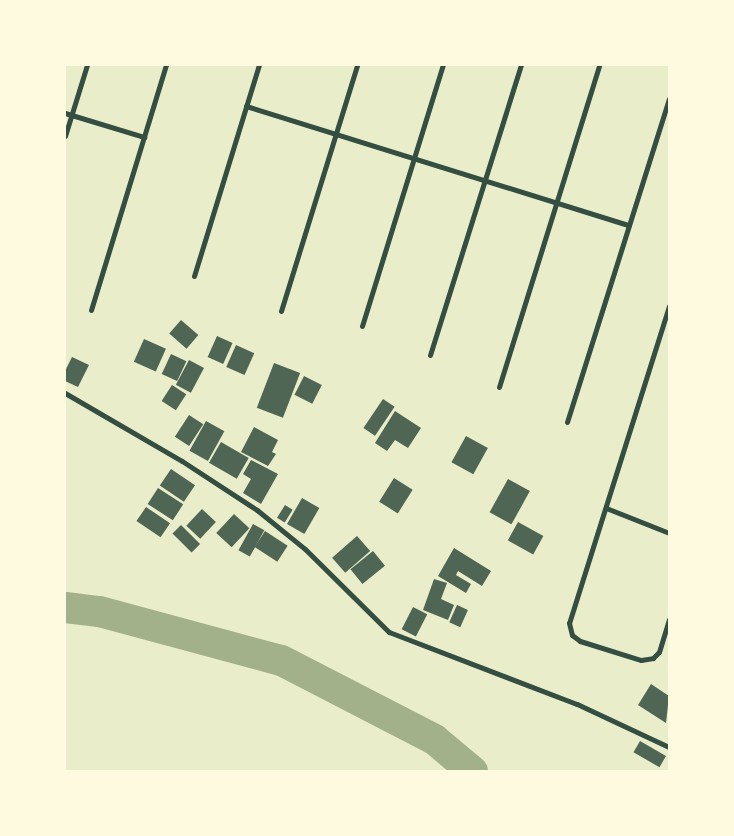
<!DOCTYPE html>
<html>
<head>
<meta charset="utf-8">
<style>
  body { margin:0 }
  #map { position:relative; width:734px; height:836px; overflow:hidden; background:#e9edc9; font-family:Lora,serif }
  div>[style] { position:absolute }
  .river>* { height:31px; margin:-15.5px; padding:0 15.5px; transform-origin:15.5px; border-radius:15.5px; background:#a3b18a }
  .building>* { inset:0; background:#4f6655; transform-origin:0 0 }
  .minor>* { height:5px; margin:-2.5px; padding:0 2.5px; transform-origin:2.5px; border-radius:2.5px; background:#344e41 }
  span { translate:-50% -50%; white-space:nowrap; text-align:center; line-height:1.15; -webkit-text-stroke:4.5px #fefae0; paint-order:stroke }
  .frame { position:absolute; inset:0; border:66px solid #fefae0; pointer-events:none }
</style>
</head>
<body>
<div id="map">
  <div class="river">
    <div style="left:65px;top:607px;width:34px;rotate:7deg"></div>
    <div style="left:99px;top:611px;width:188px;rotate:15.1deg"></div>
    <div style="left:281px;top:660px;width:172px;rotate:27.3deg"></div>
    <div style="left:434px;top:739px;width:50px;rotate:40.1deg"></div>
  </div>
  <div class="building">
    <div style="left:181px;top:320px;width:23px;height:18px;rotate:41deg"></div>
    <div style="left:217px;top:336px;width:17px;height:23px;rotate:24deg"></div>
    <div style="left:144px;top:339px;width:24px;height:25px;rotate:24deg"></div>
    <div style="left:236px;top:345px;width:20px;height:24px;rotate:24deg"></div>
    <div style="left:171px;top:354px;width:17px;height:22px;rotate:25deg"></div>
    <div style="clip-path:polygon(72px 357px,89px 365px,78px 387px,65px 381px,65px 371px)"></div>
    <div style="left:189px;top:360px;width:17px;height:28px;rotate:28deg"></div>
    <div style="left:274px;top:363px;width:28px;height:48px;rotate:21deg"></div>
    <div style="left:304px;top:376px;width:20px;height:21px;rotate:27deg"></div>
    <div style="left:172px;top:385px;width:17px;height:19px;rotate:33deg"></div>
    <div style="left:383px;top:399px;width:14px;height:35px;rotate:34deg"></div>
    <div style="clip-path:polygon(395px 411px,421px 428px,408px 448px,395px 440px,387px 451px,375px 443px)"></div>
    <div style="left:189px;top:415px;width:17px;height:26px;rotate:33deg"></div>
    <div style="left:206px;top:421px;width:21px;height:34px;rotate:29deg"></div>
    <div style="clip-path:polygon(254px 427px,278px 440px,272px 452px,276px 454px,268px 466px,241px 452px)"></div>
    <div style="left:466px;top:436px;width:25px;height:30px;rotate:29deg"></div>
    <div style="left:221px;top:442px;width:32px;height:24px;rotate:30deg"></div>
    <div style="clip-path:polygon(251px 460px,278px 474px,261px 504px,243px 493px,251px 479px,243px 474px)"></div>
    <div style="left:171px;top:469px;width:29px;height:20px;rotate:34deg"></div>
    <div style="left:394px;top:478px;width:22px;height:28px;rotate:32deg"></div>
    <div style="left:508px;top:479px;width:25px;height:38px;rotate:29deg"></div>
    <div style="left:158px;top:488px;width:30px;height:19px;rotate:33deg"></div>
    <div style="left:302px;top:498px;width:20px;height:30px;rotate:30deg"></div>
    <div style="left:285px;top:505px;width:9px;height:15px;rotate:32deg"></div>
    <div style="left:146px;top:507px;width:29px;height:17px;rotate:34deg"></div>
    <div style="left:202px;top:509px;width:19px;height:23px;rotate:43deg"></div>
    <div style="left:234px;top:514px;width:21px;height:26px;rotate:43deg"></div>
    <div style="left:518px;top:522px;width:29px;height:21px;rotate:29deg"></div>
    <div style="left:253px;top:524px;width:13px;height:30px;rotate:29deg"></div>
    <div style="left:181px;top:525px;width:27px;height:12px;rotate:45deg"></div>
    <div style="left:265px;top:531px;width:27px;height:19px;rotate:33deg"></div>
    <div style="left:357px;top:536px;width:20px;height:33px;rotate:49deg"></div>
    <div style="clip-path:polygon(454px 548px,491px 571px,482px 586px,458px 571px,456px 575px,471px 584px,466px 593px,438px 576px)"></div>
    <div style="left:373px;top:551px;width:19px;height:29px;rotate:51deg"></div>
    <div style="clip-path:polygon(434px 579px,447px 583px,441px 599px,454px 605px,448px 620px,423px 610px)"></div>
    <div style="left:457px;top:605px;width:12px;height:19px;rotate:24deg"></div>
    <div style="left:413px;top:607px;width:16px;height:25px;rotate:27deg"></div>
    <div style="clip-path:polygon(651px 684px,669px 696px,666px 723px,638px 705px)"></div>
    <div style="left:640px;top:741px;width:30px;height:13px;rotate:30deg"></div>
  </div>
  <div class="minor">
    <div style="left:246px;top:106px;width:401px;rotate:17.3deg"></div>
    <div style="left:65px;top:113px;width:83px;rotate:16.9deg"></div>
    <div style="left:65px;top:136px;width:74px;rotate:-72.8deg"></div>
    <div style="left:194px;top:276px;width:221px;rotate:-72.9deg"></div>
    <div style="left:669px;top:306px;width:332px;rotate:107.5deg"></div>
    <div style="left:569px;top:623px;width:12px;rotate:76deg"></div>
    <div style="left:572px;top:635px;width:10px;rotate:37deg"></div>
    <div style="left:580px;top:641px;width:64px;rotate:17.3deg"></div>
    <div style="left:641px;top:660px;width:12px;rotate:-9deg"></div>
    <div style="left:653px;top:658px;width:8px;rotate:-45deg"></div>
    <div style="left:659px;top:652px;width:34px;rotate:-73deg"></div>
    <div style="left:91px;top:310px;width:256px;rotate:-73deg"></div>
    <div style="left:281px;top:311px;width:257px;rotate:-72.8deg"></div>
    <div style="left:362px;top:326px;width:273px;rotate:-72.8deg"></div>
    <div style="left:430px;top:355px;width:304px;rotate:-72.6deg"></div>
    <div style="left:499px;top:387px;width:337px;rotate:-72.7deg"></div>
    <div style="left:65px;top:393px;width:135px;rotate:30.2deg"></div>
    <div style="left:182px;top:461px;width:90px;rotate:33.2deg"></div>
    <div style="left:257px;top:510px;width:62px;rotate:39.1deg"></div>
    <div style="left:305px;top:549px;width:118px;rotate:44.7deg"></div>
    <div style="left:389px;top:632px;width:201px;rotate:21deg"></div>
    <div style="left:577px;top:704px;width:102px;rotate:25.1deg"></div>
    <div style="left:567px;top:422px;width:339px;rotate:-72.5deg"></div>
    <div style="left:606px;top:508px;width:68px;rotate:21.6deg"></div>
  </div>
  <div class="frame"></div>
</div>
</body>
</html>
